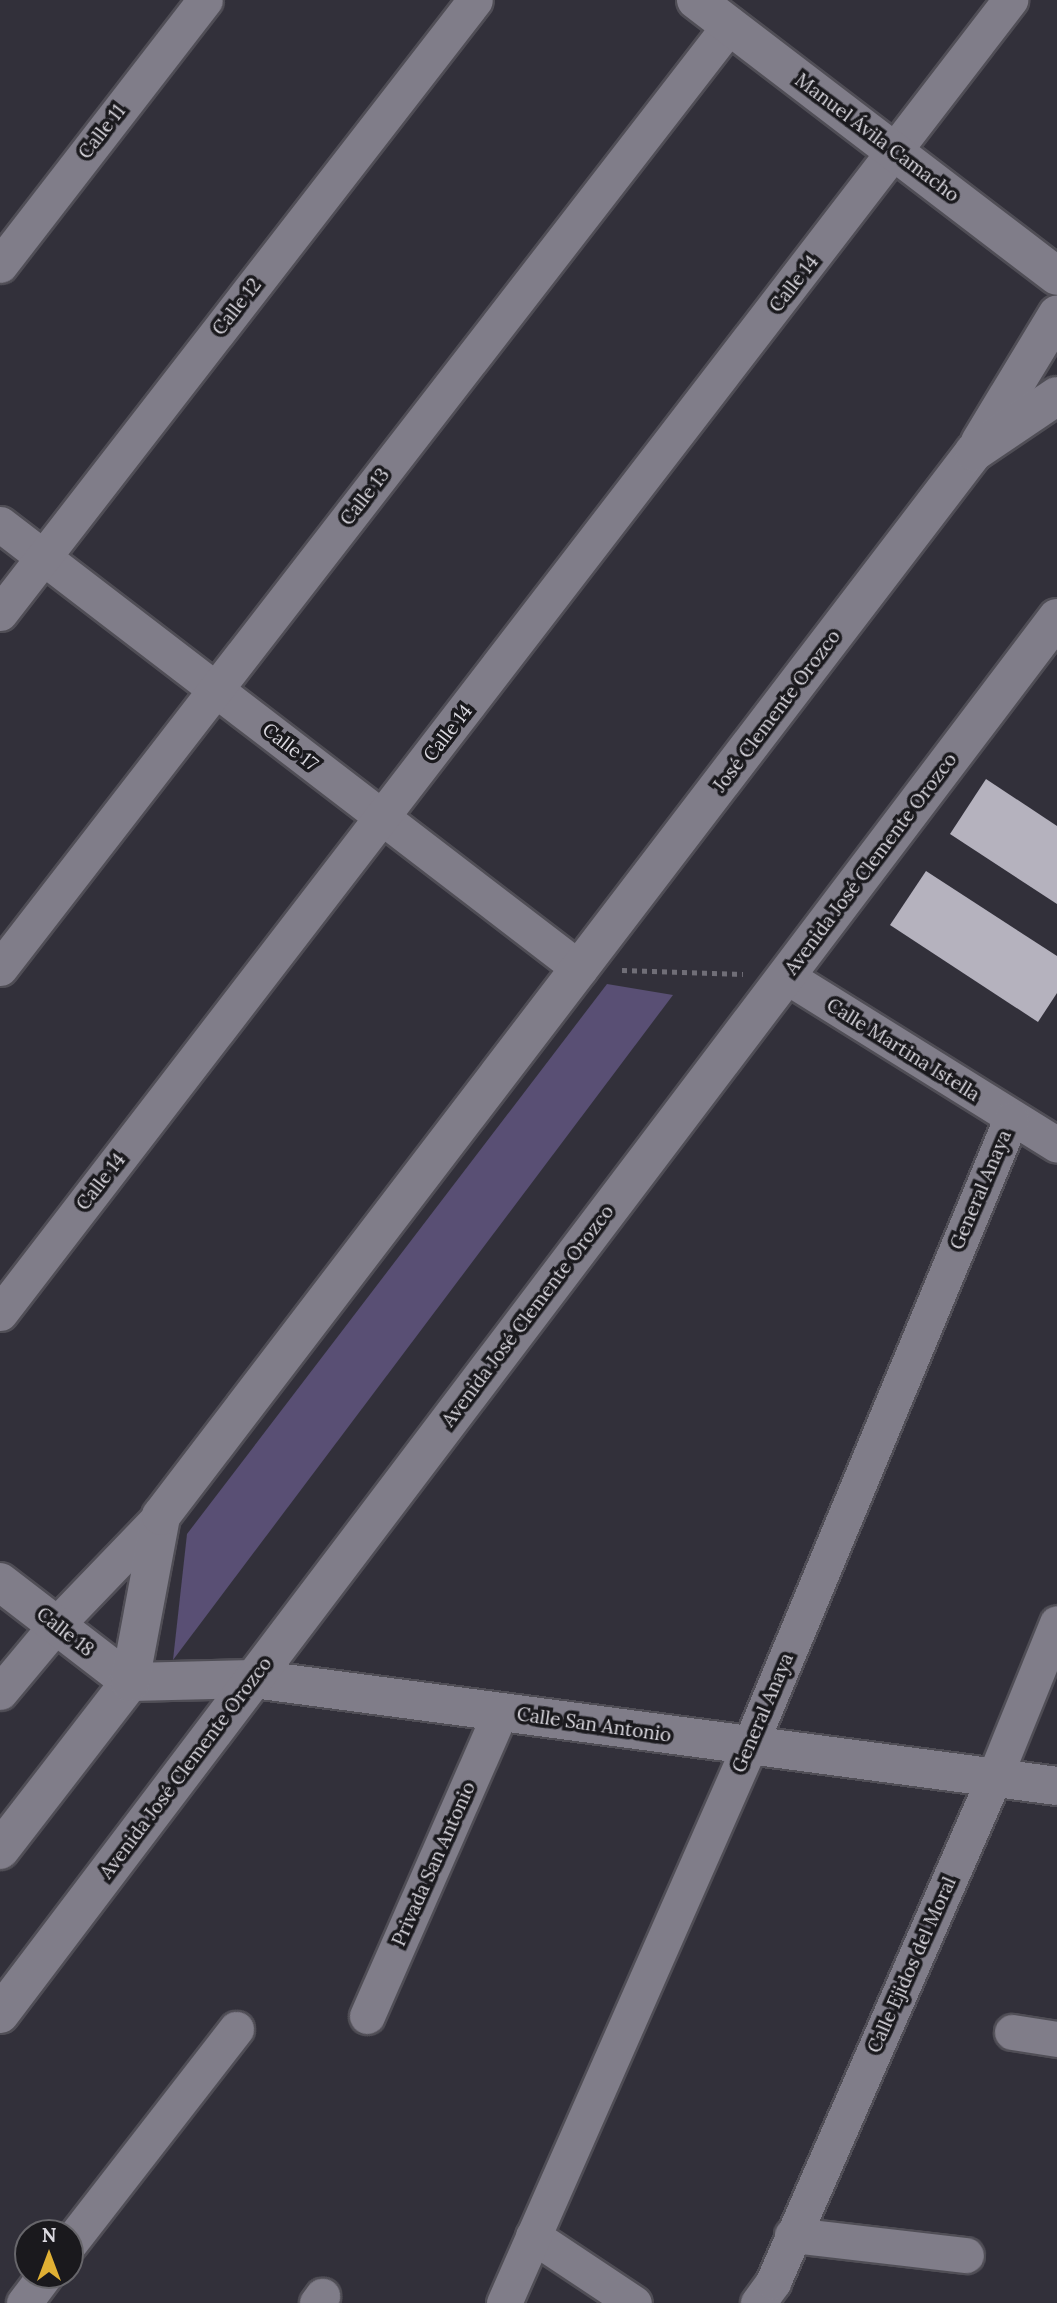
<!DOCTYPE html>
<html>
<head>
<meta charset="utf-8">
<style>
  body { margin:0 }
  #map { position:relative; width:1057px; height:2303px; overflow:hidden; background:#32303a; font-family:Lora,serif }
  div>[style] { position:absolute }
  .green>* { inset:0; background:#594f74 }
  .building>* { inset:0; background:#b5b2be }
  .path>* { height:4.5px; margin-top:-2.25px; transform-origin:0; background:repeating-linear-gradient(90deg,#706e77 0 5px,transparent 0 10px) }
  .roads { filter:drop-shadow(2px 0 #504e56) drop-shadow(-2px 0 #504e56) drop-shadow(0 2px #504e56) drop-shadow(0 -2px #504e56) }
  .minor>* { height:35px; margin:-17.5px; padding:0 17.5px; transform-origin:17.5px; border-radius:17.5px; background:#807d89 }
  .tertiary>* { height:38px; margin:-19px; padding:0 19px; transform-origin:19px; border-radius:19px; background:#807d89 }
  span { translate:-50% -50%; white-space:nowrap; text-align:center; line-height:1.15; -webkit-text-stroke:7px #1a191d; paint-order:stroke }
  .street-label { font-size:19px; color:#dbd9e0 }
  .north { position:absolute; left:14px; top:2219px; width:70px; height:70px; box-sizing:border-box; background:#1a191d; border:2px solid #67666b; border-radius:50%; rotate:0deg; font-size:19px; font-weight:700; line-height:28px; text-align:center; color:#dbd9e0 }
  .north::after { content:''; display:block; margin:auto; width:24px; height:32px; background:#e0b034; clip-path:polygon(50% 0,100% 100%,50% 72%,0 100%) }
</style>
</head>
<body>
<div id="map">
  <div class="green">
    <div style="clip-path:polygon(607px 984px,673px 995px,173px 1660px,187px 1534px)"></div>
  </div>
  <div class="building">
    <div style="clip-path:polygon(986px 779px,1057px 826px,1057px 904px,950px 834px)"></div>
    <div style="clip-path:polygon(926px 871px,1057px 956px,1057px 993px,1038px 1022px,890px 925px)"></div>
  </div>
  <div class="path">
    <div style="left:622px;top:970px;width:121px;rotate:1.9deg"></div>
  </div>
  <div class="roads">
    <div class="minor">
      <div style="left:0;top:265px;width:335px;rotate:-52.3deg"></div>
      <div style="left:0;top:524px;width:731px;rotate:37.5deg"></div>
      <div style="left:0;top:613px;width:775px;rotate:-52.23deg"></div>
      <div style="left:0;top:968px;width:1193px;rotate:-52.26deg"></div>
      <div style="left:786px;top:976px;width:319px;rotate:31.9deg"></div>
      <div style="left:0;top:1313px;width:1657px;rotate:-52.43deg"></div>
      <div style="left:0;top:1692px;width:87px;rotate:-50.1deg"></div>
      <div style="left:56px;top:1625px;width:151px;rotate:-46.1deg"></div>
      <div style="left:367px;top:2016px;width:333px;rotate:-66.3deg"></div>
      <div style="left:1012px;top:2032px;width:46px;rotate:8.8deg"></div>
      <div style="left:792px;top:2235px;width:175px;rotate:6.6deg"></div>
      <div style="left:533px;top:2236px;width:121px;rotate:33.6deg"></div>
      <div style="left:70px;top:2243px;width:271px;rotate:-52.2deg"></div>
      <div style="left:24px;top:2303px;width:35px;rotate:-53deg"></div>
      <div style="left:317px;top:2303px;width:9px;rotate:-54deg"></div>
      <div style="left:504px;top:2303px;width:608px;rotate:-66.22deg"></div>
      <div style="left:749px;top:1747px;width:680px;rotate:-67.35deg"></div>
      <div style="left:758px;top:2303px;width:26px;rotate:-54deg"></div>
      <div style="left:773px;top:2282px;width:550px;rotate:-66.32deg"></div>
      <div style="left:994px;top:1778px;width:167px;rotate:-67.9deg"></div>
    </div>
    <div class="tertiary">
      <div style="left:696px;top:0;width:454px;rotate:37.4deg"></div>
      <div style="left:980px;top:442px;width:149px;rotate:-58.8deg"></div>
      <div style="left:0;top:1582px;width:164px;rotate:37.6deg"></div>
      <div style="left:130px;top:1682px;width:124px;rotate:-1.4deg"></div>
      <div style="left:254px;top:1679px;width:810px;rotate:7.59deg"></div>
      <div style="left:0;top:1850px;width:212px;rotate:-52.3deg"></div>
      <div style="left:130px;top:1682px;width:169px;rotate:-79.4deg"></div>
      <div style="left:161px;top:1516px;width:1339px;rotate:-52.62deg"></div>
      <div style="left:974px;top:452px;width:100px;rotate:-34deg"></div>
      <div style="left:0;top:2014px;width:1751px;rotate:-52.87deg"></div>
    </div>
  </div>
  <div class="street-label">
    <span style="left:102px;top:132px;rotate:-52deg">Calle 11</span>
    <span style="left:877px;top:138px;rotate:37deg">Manuel Ávila Camacho</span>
    <span style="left:794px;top:284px;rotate:-52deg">Calle 14</span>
    <span style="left:237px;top:307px;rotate:-52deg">Calle 12</span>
    <span style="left:365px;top:497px;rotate:-52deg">Calle 13</span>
    <span style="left:777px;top:711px;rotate:-53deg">José Clemente Orozco</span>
    <span style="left:448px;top:733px;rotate:-52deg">Calle 14</span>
    <span style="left:290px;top:747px;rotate:38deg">Calle 17</span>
    <span style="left:871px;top:864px;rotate:-53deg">Avenida José Clemente Orozco</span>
    <span style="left:903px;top:1050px;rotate:32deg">Calle Martina Istella</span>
    <span style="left:101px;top:1182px;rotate:-52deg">Calle 14</span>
    <span style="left:981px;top:1190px;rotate:-67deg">General Anaya</span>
    <span style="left:528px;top:1316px;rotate:-53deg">Avenida José Clemente Orozco</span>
    <span style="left:65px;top:1632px;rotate:38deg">Calle 18</span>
    <span style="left:763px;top:1713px;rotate:-67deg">General Anaya</span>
    <span style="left:594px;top:1725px;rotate:8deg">Calle San Antonio</span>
    <span style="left:186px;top:1768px;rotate:-53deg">Avenida José Clemente Orozco</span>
    <span style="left:434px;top:1864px;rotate:-66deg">Privada San Antonio</span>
    <span style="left:912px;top:1965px;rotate:-66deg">Calle Ejidos del Moral</span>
  </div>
  <div class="north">N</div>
</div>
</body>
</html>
